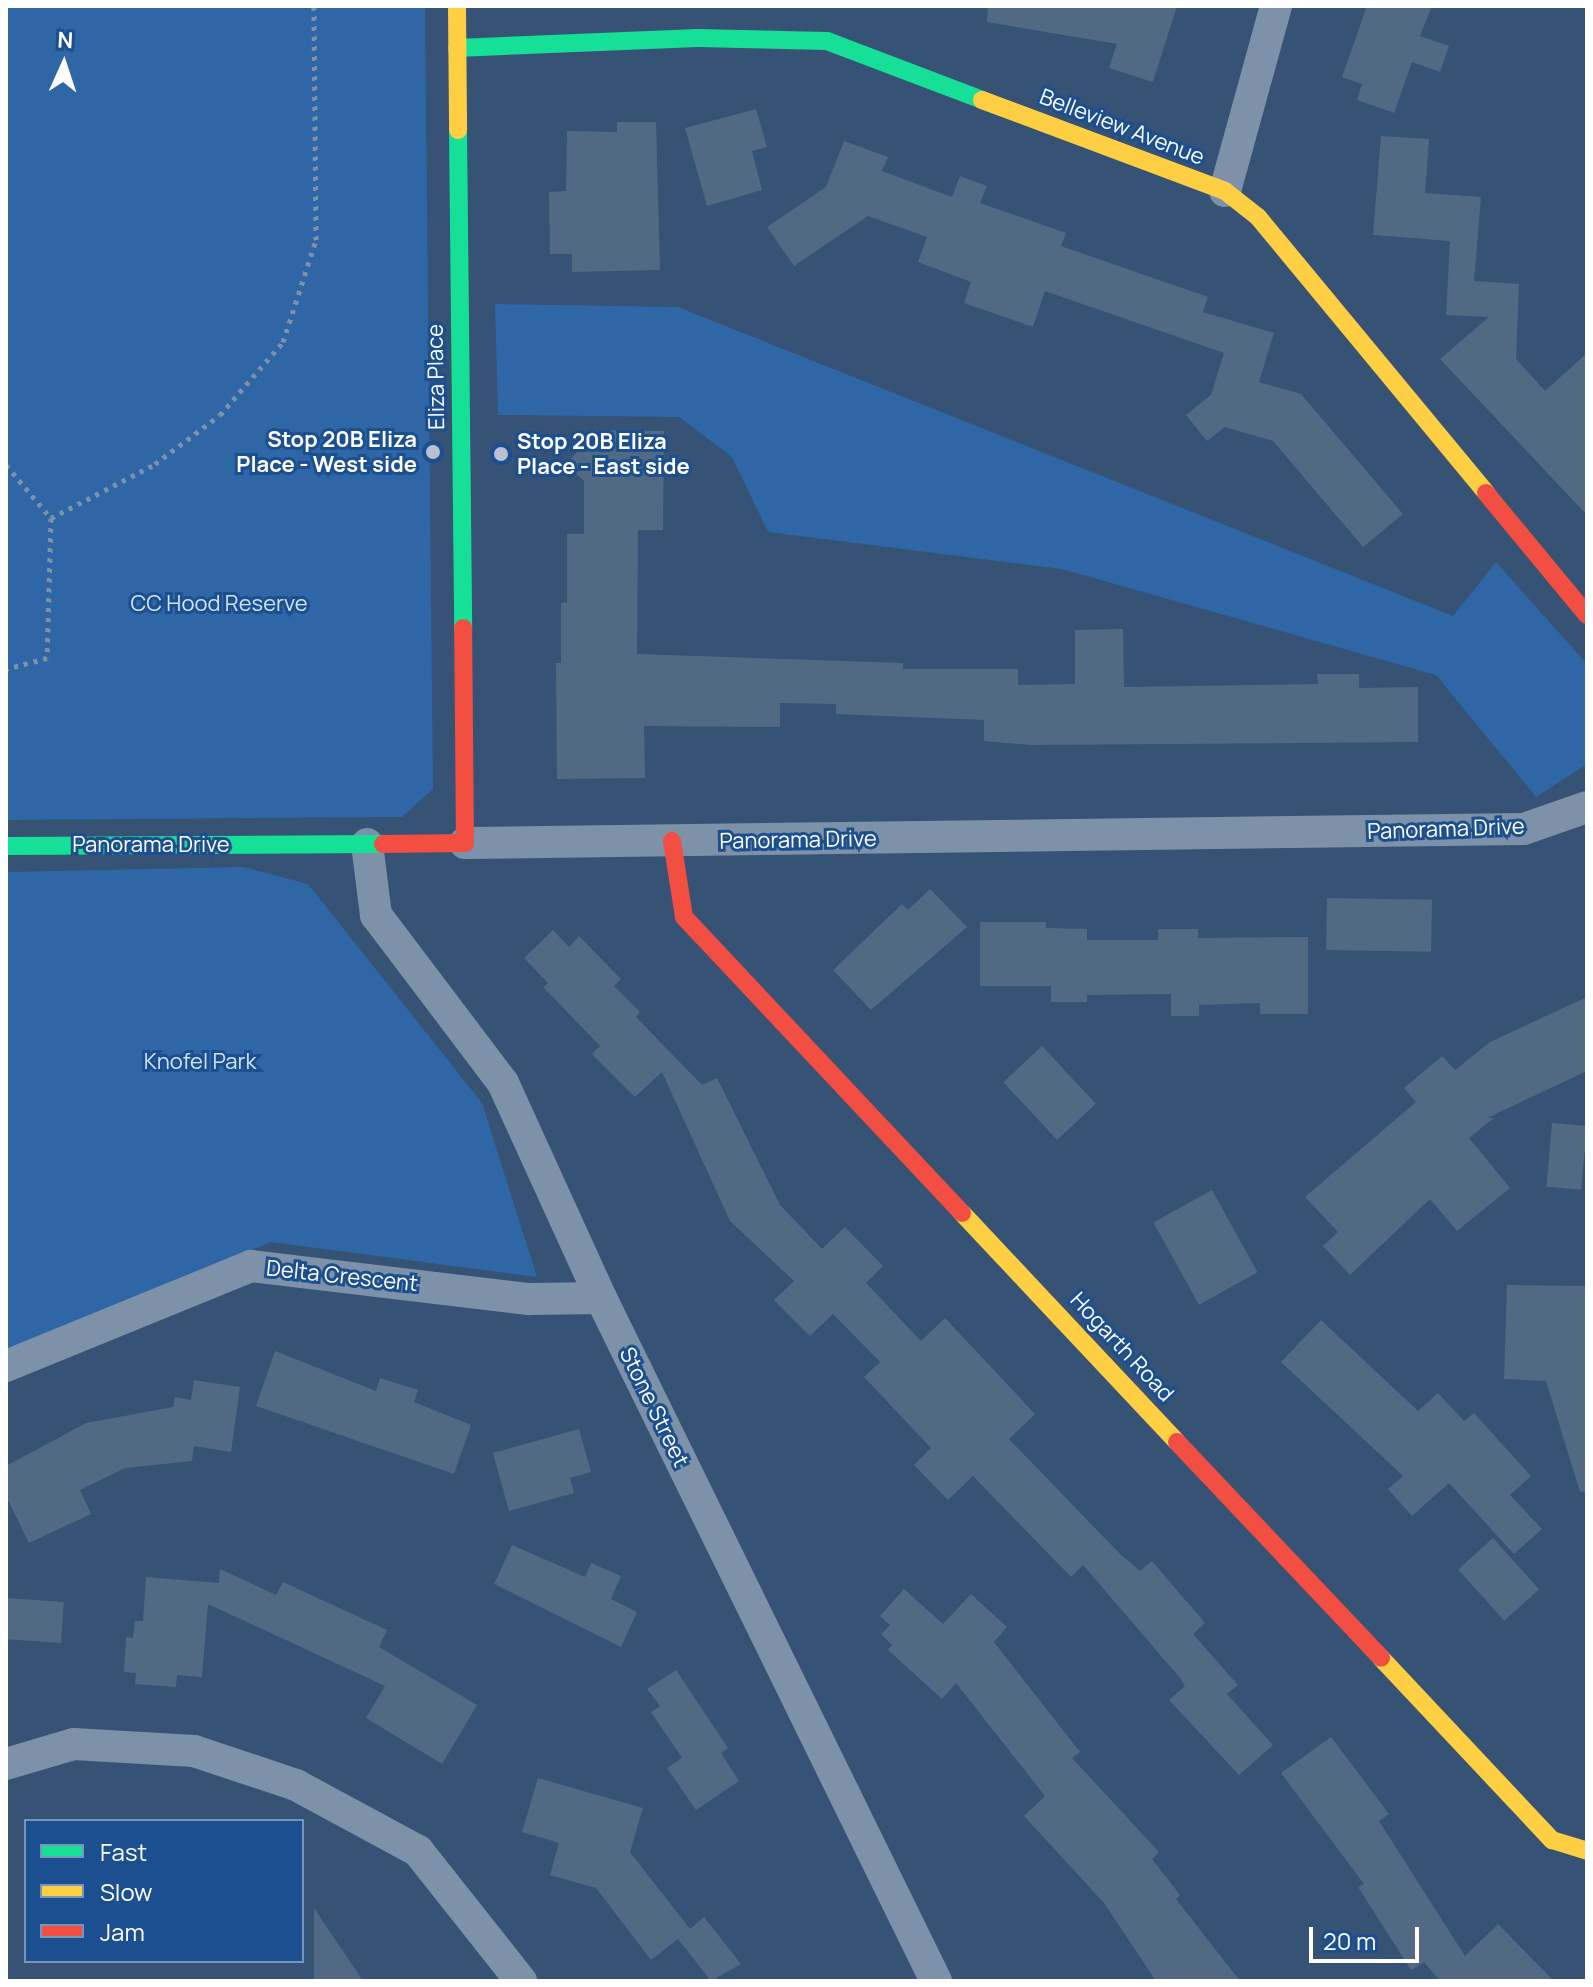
<!DOCTYPE html>
<html>
<head>
<meta charset="utf-8">
<style>
  body { margin:0 }
  #map { position:relative; width:1593px; height:1987px; overflow:hidden; background:#365274; font-family:Manrope,sans-serif }
  div>[style] { position:absolute }
  .green>* { inset:0; background:#2f66a5 }
  .building>* { inset:0; background:#526984; transform-origin:0 0 }
  .path>* { height:5px; margin-top:-2.5px; transform-origin:0; background:repeating-linear-gradient(90deg,#7d92a8 0 4px,transparent 0 10px) }
  .street>* { height:32px; margin:-16px; padding:0 16px; transform-origin:16px; border-radius:16px; background:#7d92a8 }
  .fast>* { height:18px; margin:-9px; padding:0 9px; transform-origin:9px; border-radius:9px; background:#16e098 }
  .slow>* { height:18px; margin:-9px; padding:0 9px; transform-origin:9px; border-radius:9px; background:#ffcf43 }
  .jam>* { height:18px; margin:-9px; padding:0 9px; transform-origin:9px; border-radius:9px; background:#f24e42 }
  .dots>* { width:22px; height:22px; translate:-50% -50%; box-sizing:border-box; border:4px solid #1b4f8f; border-radius:50% }
  span { translate:-50% -50%; white-space:nowrap; text-align:center; line-height:1.15; -webkit-text-stroke:6px #1b4f8f; paint-order:stroke }
  .street-label { font-size:22px; color:#fff }
  .poi-label { font-size:22px; color:#fff; font-weight:700 }
  .right { translate:-100% -50%; text-align:right }
  .left { translate:0 -50%; text-align:left }
  .park-label { font-size:22px; color:#cfe3fa }
  .frame { position:absolute; inset:0; border:8px solid #fff; pointer-events:none }
  .legend { position:absolute; left:24px; top:1819px; width:280px; height:144px; box-sizing:border-box; background:#1b4f8f; border:2px solid #7695bc; margin:0; padding:10px 14px; list-style:none; font-size:24px; color:#fff }
  .legend li { display:flex; align-items:center; gap:16px; height:40px }
  .legend b { width:40px; border:2px solid #7695bc }
  .north { position:absolute; left:24px; top:24px; width:80px; height:80px; -webkit-text-stroke:6px #1b4f8f; paint-order:stroke; rotate:3deg; font-size:22px; font-weight:700; line-height:32px; text-align:center; color:#fff }
  .north::after { content:''; display:block; margin:auto; width:28px; height:36px; background:#fff; clip-path:polygon(50% 0,100% 100%,50% 72%,0 100%) }
  .scale { position:absolute; left:1309px; top:1927px; width:110px; height:36px; box-sizing:border-box; border:4px solid #fff; border-top:0; padding-left:10px; font-size:24px; line-height:28px; white-space:nowrap; color:#fff; -webkit-text-stroke:6px #1b4f8f; paint-order:stroke }
</style>
</head>
<body>
<div id="map">
  <div class="green">
    <div style="clip-path:polygon(6px 6px,425px 6px,433px 789px,402px 817px,6px 820px)"></div>
    <div style="clip-path:polygon(495px 304px,678px 307px,1453px 616px,1496px 562px,1587px 664px,1587px 764px,1536px 797px,1436px 675px,1062px 569px,768px 532px,732px 457px,679px 417px,498px 415px)"></div>
    <div style="clip-path:polygon(244px 867px,308px 884px,482px 1103px,537px 1277px,271px 1242px,6px 1351px,6px 872px)"></div>
  </div>
  <div class="building">
    <div style="clip-path:polygon(988px 6px,1177px 6px,1153px 82px,1109px 68px,1117px 44px,987px 22px)"></div>
    <div style="clip-path:polygon(1367px 6px,1432px 6px,1420px 36px,1449px 46px,1440px 72px,1412px 62px,1394px 113px,1357px 100px,1362px 84px,1342px 77px)"></div>
    <div style="clip-path:polygon(756px 109px,767px 147px,752px 151px,762px 190px,707px 206px,685px 128px)"></div>
    <div style="clip-path:polygon(617px 122px,656px 122px,660px 270px,572px 272px,572px 254px,550px 254px,549px 192px,566px 191px,567px 131px,617px 132px)"></div>
    <div style="clip-path:polygon(1381px 136px,1429px 139px,1425px 193px,1481px 197px,1474px 281px,1519px 284px,1516px 359px,1545px 391px,1587px 353px,1587px 515px,1440px 359px,1489px 317px,1446px 315px,1450px 241px,1373px 235px)"></div>
    <div style="clip-path:polygon(844px 141px,888px 157px,882px 171px,952px 197px,960px 176px,987px 186px,980px 203px,1066px 233px,1061px 246px,1208px 297px,1203px 312px,1274px 333px,1259px 382px,1301px 394px,1403px 514px,1363px 547px,1273px 441px,1225px 427px,1207px 441px,1186px 415px,1211px 395px,1224px 353px,1045px 291px,1033px 327px,964px 303px,971px 282px,918px 262px,927px 237px,868px 216px,794px 266px,767px 227px,826px 187px)"></div>
    <div style="clip-path:polygon(598px 430px,664px 431px,663px 530px,638px 530px,637px 654px,903px 663px,903px 669px,1018px 669px,1018px 685px,1075px 684px,1075px 630px,1123px 629px,1124px 687px,1318px 684px,1317px 674px,1359px 674px,1359px 688px,1418px 687px,1418px 742px,1031px 745px,984px 741px,984px 720px,836px 714px,836px 704px,780px 703px,780px 727px,644px 726px,645px 778px,557px 779px,556px 663px,561px 663px,561px 603px,567px 602px,567px 534px,584px 534px,584px 481px,566px 464px)"></div>
    <div style="clip-path:polygon(930px 889px,967px 927px,871px 1010px,833px 970px,902px 904px,908px 910px)"></div>
    <div style="left:1327px;top:898px;width:105px;height:52px;rotate:1deg"></div>
    <div style="clip-path:polygon(980px 922px,1046px 922px,1046px 928px,1087px 929px,1087px 940px,1158px 940px,1158px 929px,1198px 929px,1198px 938px,1308px 937px,1308px 1014px,1260px 1014px,1260px 1003px,1199px 1005px,1199px 1016px,1171px 1016px,1171px 994px,1087px 995px,1087px 1002px,1051px 1002px,1051px 986px,980px 986px)"></div>
    <div style="clip-path:polygon(553px 930px,569px 947px,579px 936px,621px 979px,614px 986px,640px 1012px,636px 1017px,702px 1085px,717px 1078px,780px 1205px,822px 1249px,845px 1227px,883px 1266px,866px 1283px,921px 1341px,945px 1318px,1035px 1414px,1009px 1439px,1119px 1553px,1140px 1571px,1152px 1561px,1205px 1623px,1193px 1634px,1238px 1685px,1227px 1694px,1273px 1745px,1239px 1775px,1169px 1700px,1185px 1686px,1180px 1678px,1083px 1565px,1071px 1577px,973px 1476px,948px 1500px,914px 1465px,931px 1448px,864px 1377px,880px 1362px,833px 1314px,810px 1336px,774px 1300px,794px 1281px,730px 1221px,662px 1072px,635px 1097px,592px 1054px,600px 1046px,543px 987px,548px 983px,524px 958px)"></div>
    <div style="clip-path:polygon(1587px 997px,1587px 1071px,1487px 1118px,1494px 1118px,1469px 1138px,1510px 1188px,1457px 1231px,1430px 1199px,1350px 1275px,1323px 1246px,1338px 1232px,1305px 1197px,1416px 1102px,1404px 1088px,1442px 1056px,1455px 1070px,1490px 1042px)"></div>
    <div style="left:1042px;top:1046px;width:79px;height:53px;rotate:47deg"></div>
    <div style="left:1552px;top:1123px;width:35px;height:64px;rotate:5deg"></div>
    <div style="left:1212px;top:1190px;width:94px;height:67px;rotate:61deg"></div>
    <div style="clip-path:polygon(1507px 1285px,1587px 1286px,1587px 1491px,1580px 1492px,1546px 1381px,1504px 1379px)"></div>
    <div style="clip-path:polygon(1321px 1320px,1418px 1411px,1438px 1393px,1464px 1421px,1474px 1413px,1531px 1476px,1510px 1495px,1542px 1529px,1514px 1554px,1449px 1483px,1412px 1516px,1388px 1489px,1403px 1476px,1281px 1362px)"></div>
    <div style="clip-path:polygon(275px 1351px,376px 1391px,380px 1378px,418px 1390px,414px 1402px,471px 1425px,454px 1474px,256px 1406px)"></div>
    <div style="clip-path:polygon(194px 1380px,240px 1387px,231px 1452px,194px 1446px,192px 1461px,125px 1468px,80px 1490px,91px 1514px,29px 1543px,6px 1496px,6px 1466px,86px 1423px,173px 1407px,175px 1397px,191px 1400px)"></div>
    <div style="clip-path:polygon(579px 1429px,591px 1472px,570px 1478px,574px 1493px,509px 1511px,493px 1453px)"></div>
    <div style="left:1493px;top:1538px;width:69px;height:47px;rotate:48deg"></div>
    <div style="clip-path:polygon(512px 1545px,585px 1577px,591px 1563px,621px 1576px,611px 1599px,637px 1612px,621px 1647px,494px 1584px)"></div>
    <div style="clip-path:polygon(220px 1569px,276px 1595px,283px 1582px,387px 1630px,379px 1647px,477px 1705px,442px 1764px,366px 1718px,385px 1686px,208px 1604px,202px 1677px,177px 1675px,176px 1687px,135px 1684px,136px 1673px,124px 1672px,126px 1637px,133px 1638px,135px 1621px,143px 1621px,146px 1577px,219px 1583px)"></div>
    <div style="clip-path:polygon(904px 1589px,943px 1624px,971px 1594px,1007px 1627px,994px 1642px,1080px 1752px,1072px 1758px,1159px 1852px,1152px 1859px,1180px 1895px,1176px 1899px,1240px 1981px,1156px 1981px,1104px 1903px,1024px 1816px,1045px 1796px,956px 1683px,942px 1699px,888px 1650px,892px 1645px,881px 1634px,890px 1625px,880px 1616px)"></div>
    <div style="left:6px;top:1598px;width:58px;height:41px;rotate:4deg"></div>
    <div style="clip-path:polygon(676px 1670px,728px 1748px,721px 1753px,739px 1781px,696px 1810px,667px 1768px,682px 1758px,651px 1712px,660px 1706px,647px 1689px)"></div>
    <div style="clip-path:polygon(1331px 1737px,1389px 1814px,1379px 1821px,1465px 1956px,1498px 1924px,1554px 1981px,1440px 1981px,1424px 1962px,1411px 1970px,1358px 1887px,1364px 1884px,1281px 1773px)"></div>
    <div style="clip-path:polygon(538px 1778px,643px 1808px,630px 1852px,690px 1929px,704px 1917px,741px 1964px,711px 1981px,678px 1939px,651px 1960px,596px 1888px,550px 1875px,559px 1843px,522px 1832px)"></div>
    <div style="clip-path:polygon(314px 1908px,363px 1981px,314px 1981px)"></div>
  </div>
  <div class="path">
    <div style="left:6px;top:465px;width:70px;rotate:49.7deg"></div>
    <div style="left:51px;top:518px;width:140px;rotate:91.6deg"></div>
    <div style="left:47px;top:658px;width:42px;rotate:165deg"></div>
    <div style="left:51px;top:518px;width:117px;rotate:-27.4deg"></div>
    <div style="left:155px;top:464px;width:81px;rotate:-37deg"></div>
    <div style="left:220px;top:415px;width:96px;rotate:-49.2deg"></div>
    <div style="left:283px;top:342px;width:107px;rotate:-72.1deg"></div>
    <div style="left:316px;top:240px;width:234px;rotate:-90.5deg"></div>
  </div>
  <div class="street">
    <div style="left:1225px;top:191px;width:192px;rotate:-74.6deg"></div>
    <div style="left:465px;top:843px;width:1059px;rotate:-0.76deg"></div>
    <div style="left:1524px;top:829px;width:67px;rotate:-19.2deg"></div>
    <div style="left:367px;top:844px;width:72px;rotate:82.8deg"></div>
    <div style="left:376px;top:915px;width:211px;rotate:52.9deg"></div>
    <div style="left:503px;top:1083px;width:236px;rotate:65.5deg"></div>
    <div style="left:601px;top:1298px;width:761px;rotate:63.87deg"></div>
    <div style="left:6px;top:1366px;width:265px;rotate:-22.2deg"></div>
    <div style="left:251px;top:1266px;width:280px;rotate:6.8deg"></div>
    <div style="left:529px;top:1299px;width:72px;rotate:-0.8deg"></div>
    <div style="left:6px;top:1764px;width:71px;rotate:-16.4deg"></div>
    <div style="left:74px;top:1744px;width:120px;rotate:3.3deg"></div>
    <div style="left:194px;top:1751px;width:108px;rotate:18.4deg"></div>
    <div style="left:296px;top:1785px;width:139px;rotate:28.4deg"></div>
    <div style="left:418px;top:1851px;width:166px;rotate:51.6deg"></div>
  </div>
  <div class="fast">
    <div style="left:457px;top:48px;width:241px;rotate:-2.4deg"></div>
    <div style="left:698px;top:38px;width:129px;rotate:1.3deg"></div>
    <div style="left:827px;top:41px;width:166px;rotate:20.8deg"></div>
    <div style="left:458px;top:130px;width:498px;rotate:89.4deg"></div>
    <div style="left:6px;top:846px;width:377px;rotate:-0.3deg"></div>
  </div>
  <div class="slow">
    <div style="left:457px;top:6px;width:124px;rotate:89.5deg"></div>
    <div style="left:982px;top:100px;width:259px;rotate:20.5deg"></div>
    <div style="left:1225px;top:191px;width:42px;rotate:38.2deg"></div>
    <div style="left:1258px;top:217px;width:358px;rotate:50.4deg"></div>
    <div style="left:962px;top:1213px;width:314px;rotate:46.8deg"></div>
    <div style="left:1381px;top:1658px;width:250px;rotate:46.8deg"></div>
    <div style="left:1552px;top:1840px;width:37px;rotate:17deg"></div>
  </div>
  <div class="jam">
    <div style="left:1486px;top:493px;width:158px;rotate:50.4deg"></div>
    <div style="left:672px;top:841px;width:77px;rotate:81deg"></div>
    <div style="left:684px;top:917px;width:406px;rotate:46.8deg"></div>
    <div style="left:383px;top:844px;width:82px;rotate:-0.7deg"></div>
    <div style="left:465px;top:843px;width:215px;rotate:-90.5deg"></div>
    <div style="left:1177px;top:1442px;width:297px;rotate:46.6deg"></div>
  </div>
  <div class="dots">
    <div style="left:433px;top:452px;background:#b9c2ce"></div>
    <div style="left:501px;top:454px;background:#b9c2ce"></div>
  </div>
  <div class="street-label">
    <span style="left:1122px;top:127px;rotate:21deg">Belleview Avenue</span>
    <span style="left:436px;top:377px;rotate:-91deg">Eliza Place</span>
    <span style="left:1446px;top:829px;rotate:-2deg">Panorama Drive</span>
    <span style="left:798px;top:840px;rotate:-1deg">Panorama Drive</span>
    <span style="left:151px;top:845px">Panorama Drive</span>
    <span style="left:342px;top:1276px;rotate:6deg">Delta Crescent</span>
    <span style="left:1122px;top:1347px;rotate:47deg">Hogarth Road</span>
    <span style="left:654px;top:1407px;rotate:64deg">Stone Street</span>
  </div>
  <div class="poi-label">
    <span class="right" style="left:417px;top:452px">Stop 20B Eliza<br>Place - West side</span>
    <span class="left" style="left:517px;top:454px">Stop 20B Eliza<br>Place - East side</span>
  </div>
  <div class="park-label">
    <span style="left:219px;top:604px">CC Hood Reserve</span>
    <span style="left:200px;top:1062px">Knofel Park</span>
  </div>
  <div class="frame"></div>
  <ul class="legend">
  <li><b style="height:10px;background:#16e098"></b>Fast</li>
  <li><b style="height:10px;background:#ffcf43"></b>Slow</li>
  <li><b style="height:10px;background:#f24e42"></b>Jam</li>
  </ul>
  <div class="north">N</div>
  <div class="scale">20 m</div>
</div>
</body>
</html>
